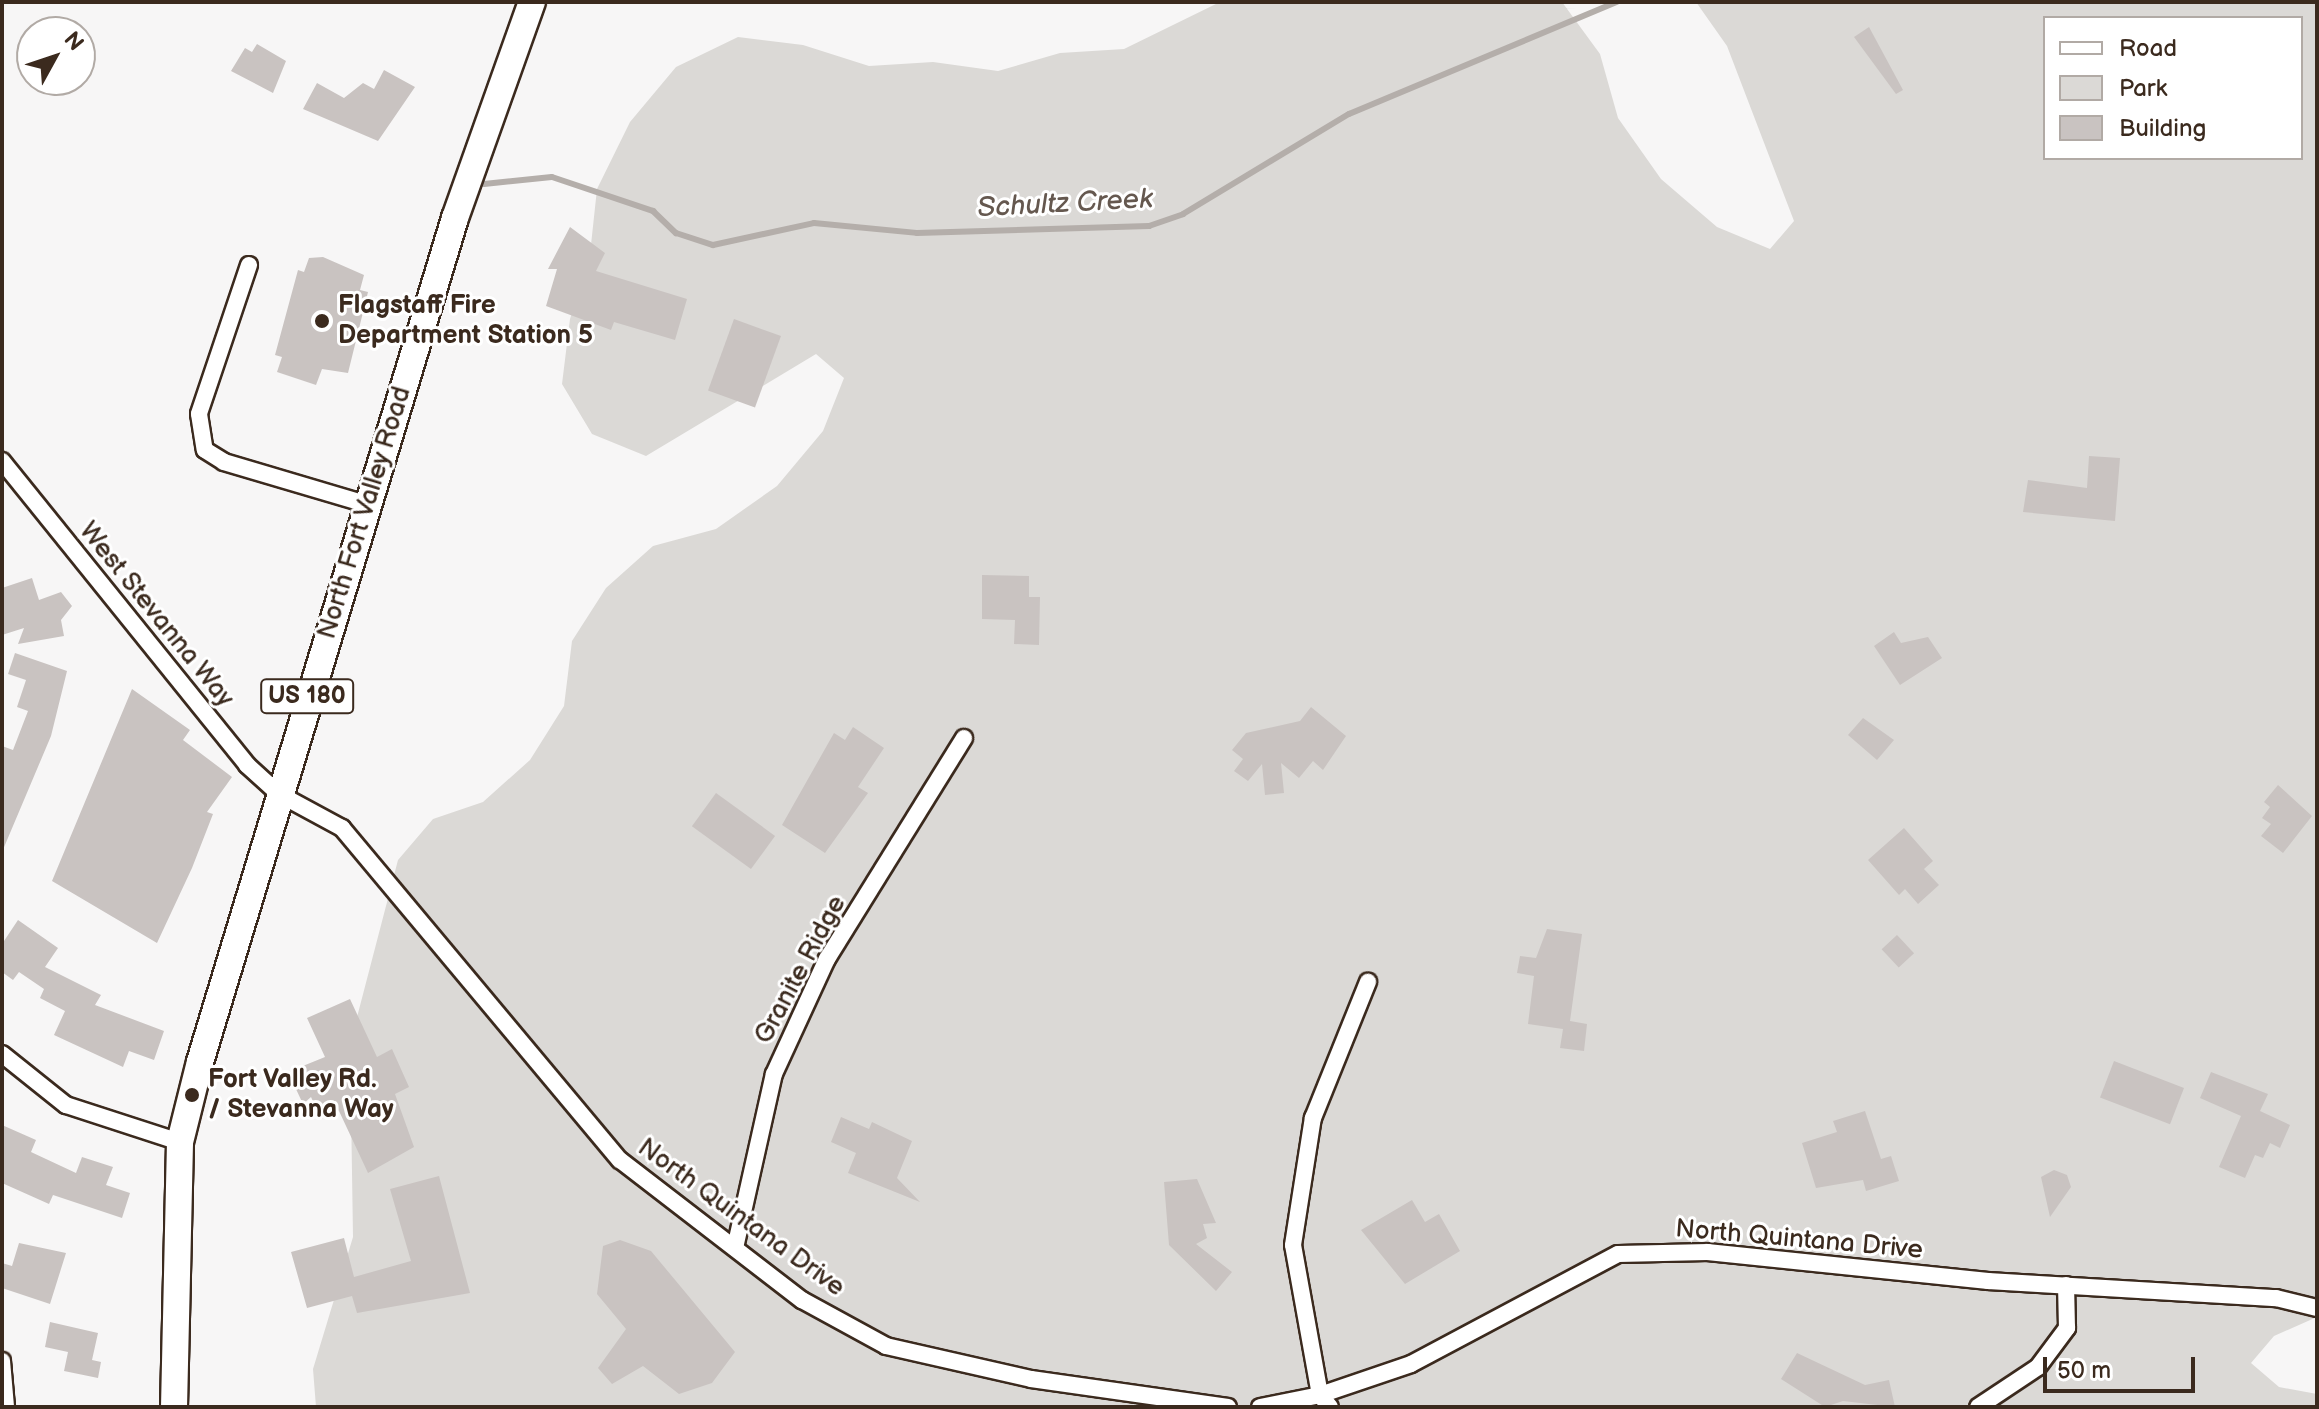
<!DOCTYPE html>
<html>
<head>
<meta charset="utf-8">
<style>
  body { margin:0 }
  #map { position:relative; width:2319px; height:1409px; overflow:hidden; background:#f7f6f6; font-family:"Balsamiq Sans",sans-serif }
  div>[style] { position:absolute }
  .green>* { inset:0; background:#dbd9d6 }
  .stream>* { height:6px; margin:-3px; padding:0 3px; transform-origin:3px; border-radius:3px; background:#b4aeaa }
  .building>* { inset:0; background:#c9c3c1; transform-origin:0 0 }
  .roads { filter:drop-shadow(2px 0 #3b2a1e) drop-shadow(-2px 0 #3b2a1e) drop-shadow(0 2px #3b2a1e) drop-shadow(0 -2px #3b2a1e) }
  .street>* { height:16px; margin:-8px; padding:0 8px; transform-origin:8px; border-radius:8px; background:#fff }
  .primary>* { height:26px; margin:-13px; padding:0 13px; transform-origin:13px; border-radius:13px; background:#fff }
  .dots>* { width:22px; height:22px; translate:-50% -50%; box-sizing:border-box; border:4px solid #fff; border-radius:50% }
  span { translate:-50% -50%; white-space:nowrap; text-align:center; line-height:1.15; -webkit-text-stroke:6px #fff; paint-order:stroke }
  .shield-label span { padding:2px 6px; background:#fff; border:2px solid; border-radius:6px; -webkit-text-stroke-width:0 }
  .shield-label { font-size:24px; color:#3b2a1e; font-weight:700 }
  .poi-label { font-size:26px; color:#3b2a1e; font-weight:700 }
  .left { translate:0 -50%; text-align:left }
  .street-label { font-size:26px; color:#3b2a1e }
  .water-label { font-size:28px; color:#65584f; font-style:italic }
  .frame { position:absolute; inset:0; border:4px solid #3b2a1e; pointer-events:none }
  .legend { position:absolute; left:2043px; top:16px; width:260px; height:144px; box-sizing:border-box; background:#fff; border:2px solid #b1aaa5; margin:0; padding:10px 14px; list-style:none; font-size:24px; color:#3b2a1e }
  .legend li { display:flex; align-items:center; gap:16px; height:40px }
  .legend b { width:40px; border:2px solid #b1aaa5 }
  .north { position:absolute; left:16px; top:16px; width:80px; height:80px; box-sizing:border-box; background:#fff; border:2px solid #b1aaa5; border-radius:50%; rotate:50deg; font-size:22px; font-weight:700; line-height:32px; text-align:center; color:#3b2a1e }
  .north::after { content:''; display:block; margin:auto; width:28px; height:36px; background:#3b2a1e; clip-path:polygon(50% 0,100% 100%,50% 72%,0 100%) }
  .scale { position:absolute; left:2043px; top:1357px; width:152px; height:36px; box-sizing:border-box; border:4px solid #3b2a1e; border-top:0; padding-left:10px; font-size:24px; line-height:28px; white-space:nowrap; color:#3b2a1e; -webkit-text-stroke:6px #fff; paint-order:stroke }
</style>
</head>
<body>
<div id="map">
  <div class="green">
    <div style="clip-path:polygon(evenodd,1220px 2px,1562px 2px,1600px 54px,1618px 118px,1661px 179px,1717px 227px,1770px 249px,1794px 221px,1727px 46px,1696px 2px,2317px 2px,2317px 1317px,2274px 1336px,2251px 1363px,2279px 1387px,2317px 1394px,2317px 1407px,316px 1407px,313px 1369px,353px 1237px,350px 1044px,398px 860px,433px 819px,483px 802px,530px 760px,564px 706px,572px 641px,606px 588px,653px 546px,716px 529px,777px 486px,823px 431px,844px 378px,816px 354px,646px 456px,592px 434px,562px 384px,570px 319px,590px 254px,597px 189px,630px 122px,676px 67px,738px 37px,803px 45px,869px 66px,933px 62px,998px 71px,1060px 53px,1124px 49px,1220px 2px,2045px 18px,2301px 18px,2301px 158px,2045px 158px,2045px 18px)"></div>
  </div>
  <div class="stream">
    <div style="left:484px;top:184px;width:68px;rotate:-5.9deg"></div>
    <div style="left:552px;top:177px;width:107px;rotate:18.6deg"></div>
    <div style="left:653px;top:211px;width:32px;rotate:44deg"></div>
    <div style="left:676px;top:233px;width:39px;rotate:18deg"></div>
    <div style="left:713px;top:245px;width:103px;rotate:-12.3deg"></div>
    <div style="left:814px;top:223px;width:103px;rotate:5.5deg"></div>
    <div style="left:917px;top:233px;width:232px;rotate:-1.7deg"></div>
    <div style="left:1149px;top:226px;width:36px;rotate:-19deg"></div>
    <div style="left:1183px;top:214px;width:194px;rotate:-31.1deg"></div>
    <div style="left:1349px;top:114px;width:290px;rotate:-22.7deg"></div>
  </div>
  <div class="building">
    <div style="clip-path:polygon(1869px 27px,1903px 90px,1896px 94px,1854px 37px)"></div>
    <div style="clip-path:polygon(257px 44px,286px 61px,273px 93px,231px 71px,245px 48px,252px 52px)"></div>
    <div style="clip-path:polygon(384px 70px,415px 87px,378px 141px,303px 109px,317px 83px,344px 98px,363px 83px,374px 89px)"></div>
    <div style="clip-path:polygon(570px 227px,605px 253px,596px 271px,687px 299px,675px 340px,614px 322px,611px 330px,546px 306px,557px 269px,548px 269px)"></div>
    <div style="clip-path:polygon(323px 257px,364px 275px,360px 290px,368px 292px,348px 373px,322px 369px,316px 385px,277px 372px,282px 357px,275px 355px,298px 270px,304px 272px,309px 258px)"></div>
    <div style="left:734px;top:319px;width:50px;height:76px;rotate:20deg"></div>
    <div style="clip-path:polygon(2089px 456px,2120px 458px,2115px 521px,2023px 512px,2028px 480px,2087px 488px)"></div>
    <div style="clip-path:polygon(982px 575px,1029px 576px,1029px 597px,1040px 597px,1039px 645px,1014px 644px,1015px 620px,982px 619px)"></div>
    <div style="clip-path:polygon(32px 578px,39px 600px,61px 592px,72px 606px,61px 620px,64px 636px,18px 644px,24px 628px,2px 635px,2px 588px)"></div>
    <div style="clip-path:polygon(1894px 632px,1901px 643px,1928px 637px,1942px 658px,1900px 685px,1874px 646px)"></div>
    <div style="clip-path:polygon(15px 653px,67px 671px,51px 736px,2px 852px,2px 746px,13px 750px,28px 711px,17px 707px,26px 680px,8px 674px)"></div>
    <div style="clip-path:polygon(132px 689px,190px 730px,183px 740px,232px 777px,207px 812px,213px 814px,192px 868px,157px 943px,52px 881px)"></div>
    <div style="clip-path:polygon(1311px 707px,1346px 736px,1323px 770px,1313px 761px,1299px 778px,1281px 763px,1284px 793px,1265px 795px,1262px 764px,1248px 781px,1234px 771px,1243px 759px,1232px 750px,1246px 733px,1300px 721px)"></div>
    <div style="clip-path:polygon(1863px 718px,1894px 740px,1877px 760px,1848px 735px)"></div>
    <div style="clip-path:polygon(853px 727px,884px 748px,858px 787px,868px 793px,825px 853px,782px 825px,834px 733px,845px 740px)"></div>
    <div style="clip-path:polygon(2278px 785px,2312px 816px,2283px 853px,2261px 836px,2271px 824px,2262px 818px,2270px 807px,2264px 802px)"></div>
    <div style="left:716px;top:793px;width:73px;height:41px;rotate:36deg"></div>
    <div style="clip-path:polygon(1904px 828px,1933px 861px,1924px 869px,1939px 885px,1918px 904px,1905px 889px,1899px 895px,1868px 860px)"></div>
    <div style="clip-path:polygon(18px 920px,58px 948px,45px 967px,101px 995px,95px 1005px,164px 1031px,154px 1060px,129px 1051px,123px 1067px,54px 1035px,65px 1011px,40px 998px,44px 989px,19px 972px,13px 980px,2px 972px,2px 944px)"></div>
    <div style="clip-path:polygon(1547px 929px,1582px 934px,1570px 1021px,1587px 1024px,1584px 1051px,1560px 1048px,1563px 1029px,1528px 1024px,1534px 976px,1517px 973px,1520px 956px,1536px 958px)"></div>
    <div style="left:1897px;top:935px;width:25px;height:21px;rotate:47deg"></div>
    <div style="clip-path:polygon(350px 999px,377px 1057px,392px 1049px,409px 1087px,395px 1094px,414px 1147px,368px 1173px,339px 1111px,321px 1119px,311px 1097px,303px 1104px,288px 1072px,325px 1057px,307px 1018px)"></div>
    <div style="left:2114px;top:1061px;width:75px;height:39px;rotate:21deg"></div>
    <div style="clip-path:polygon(2211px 1072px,2268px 1094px,2260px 1111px,2290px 1125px,2280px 1148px,2270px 1143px,2263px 1158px,2255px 1155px,2245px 1178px,2219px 1167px,2241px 1116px,2200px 1098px)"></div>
    <div style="clip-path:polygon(1865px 1111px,1881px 1159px,1891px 1156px,1899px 1181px,1866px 1191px,1863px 1180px,1816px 1188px,1802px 1143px,1837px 1132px,1833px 1121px)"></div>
    <div style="clip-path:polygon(841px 1117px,869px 1129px,872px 1122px,912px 1141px,897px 1178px,920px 1202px,848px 1173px,856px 1153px,831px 1142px)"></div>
    <div style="clip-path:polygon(2px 1125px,36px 1140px,31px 1152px,76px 1173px,82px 1157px,113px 1167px,106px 1185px,130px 1193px,122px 1218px,53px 1195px,49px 1204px,2px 1183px)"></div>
    <div style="clip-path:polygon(2054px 1170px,2067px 1175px,2071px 1187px,2050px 1217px,2041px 1177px)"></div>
    <div style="clip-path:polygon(439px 1176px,470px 1293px,357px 1313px,352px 1296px,307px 1308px,291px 1252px,344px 1238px,354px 1277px,411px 1261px,390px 1189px)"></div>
    <div style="clip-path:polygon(1197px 1179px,1216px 1223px,1203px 1224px,1207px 1238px,1196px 1244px,1232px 1272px,1216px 1291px,1169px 1245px,1164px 1182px)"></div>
    <div style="clip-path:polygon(1412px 1200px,1425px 1222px,1439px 1214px,1460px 1251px,1405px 1284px,1361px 1230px)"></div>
    <div style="clip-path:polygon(620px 1240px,651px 1251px,735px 1352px,712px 1383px,679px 1394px,643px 1366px,612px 1384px,598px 1368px,626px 1329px,597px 1294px,603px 1246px)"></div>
    <div style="clip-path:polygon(19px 1243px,66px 1253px,50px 1304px,2px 1288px,2px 1263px,12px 1266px)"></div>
    <div style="clip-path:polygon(50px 1322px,98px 1333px,92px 1360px,101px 1362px,98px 1378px,64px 1371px,68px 1352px,45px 1347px)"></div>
    <div style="clip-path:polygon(1797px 1353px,1865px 1385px,1889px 1380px,1895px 1407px,1843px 1401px,1825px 1407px,1781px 1379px)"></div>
  </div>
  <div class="roads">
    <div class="street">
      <div style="left:249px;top:265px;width:157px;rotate:108.6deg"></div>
      <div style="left:199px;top:414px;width:36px;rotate:81deg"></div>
      <div style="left:205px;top:450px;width:22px;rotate:32deg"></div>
      <div style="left:224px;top:462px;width:151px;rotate:16.5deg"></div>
      <div style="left:2px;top:461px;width:390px;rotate:51.1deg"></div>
      <div style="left:247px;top:765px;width:43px;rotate:42.2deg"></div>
      <div style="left:279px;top:794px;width:72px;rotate:28.4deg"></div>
      <div style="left:342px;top:828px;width:433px;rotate:50.1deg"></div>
      <div style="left:620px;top:1160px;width:230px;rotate:37.6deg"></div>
      <div style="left:802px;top:1300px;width:96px;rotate:28.7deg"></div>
      <div style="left:886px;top:1346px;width:149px;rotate:12.8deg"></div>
      <div style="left:1031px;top:1379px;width:199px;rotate:8.1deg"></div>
      <div style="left:2px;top:1054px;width:82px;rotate:38.6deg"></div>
      <div style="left:66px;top:1105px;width:120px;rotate:18deg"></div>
      <div style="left:735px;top:1248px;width:178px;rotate:-77.4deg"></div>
      <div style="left:774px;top:1074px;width:127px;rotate:-65.3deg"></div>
      <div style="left:827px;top:959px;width:260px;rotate:-58.2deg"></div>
      <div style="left:2px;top:1361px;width:46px;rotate:85deg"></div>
      <div style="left:1260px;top:1407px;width:61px;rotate:-11.3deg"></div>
      <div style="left:1320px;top:1395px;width:96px;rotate:-18.8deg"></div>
      <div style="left:1411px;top:1364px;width:234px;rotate:-28deg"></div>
      <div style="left:1618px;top:1254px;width:90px;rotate:-1.3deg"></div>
      <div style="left:1708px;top:1252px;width:281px;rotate:5.9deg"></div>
      <div style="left:1988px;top:1281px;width:289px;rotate:3.4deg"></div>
      <div style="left:2276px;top:1298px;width:42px;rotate:13.7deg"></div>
      <div style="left:1330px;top:1407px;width:16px;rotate:-130deg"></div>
      <div style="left:1320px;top:1395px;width:152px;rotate:-100.2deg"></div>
      <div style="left:1293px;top:1245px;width:129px;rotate:-81.1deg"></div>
      <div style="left:1313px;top:1118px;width:147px;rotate:-68deg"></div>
      <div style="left:1978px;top:1407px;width:72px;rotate:-33.7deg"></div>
      <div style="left:2038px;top:1367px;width:49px;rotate:-53.4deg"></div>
      <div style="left:2067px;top:1328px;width:43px;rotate:-91.3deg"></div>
    </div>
    <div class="primary">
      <div style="left:174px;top:1407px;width:265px;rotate:-88.7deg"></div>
      <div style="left:180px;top:1142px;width:82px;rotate:-76deg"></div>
      <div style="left:200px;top:1062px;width:882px;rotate:-73.19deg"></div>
      <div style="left:455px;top:218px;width:229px;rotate:-70.4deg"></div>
    </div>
  </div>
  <div class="dots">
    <div style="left:322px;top:321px;background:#3b2a1e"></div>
    <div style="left:192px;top:1095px;background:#3b2a1e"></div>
  </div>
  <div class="shield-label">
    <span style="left:307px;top:696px">US 180</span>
  </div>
  <div class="poi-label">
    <span class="left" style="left:338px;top:321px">Flagstaff Fire<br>Department Station 5</span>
    <span class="left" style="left:208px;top:1095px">Fort Valley Rd.<br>/ Stevanna Way</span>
  </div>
  <div class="street-label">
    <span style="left:365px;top:513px;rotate:-73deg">North Fort Valley Road</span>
    <span style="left:156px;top:615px;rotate:51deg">West Stevanna Way</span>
    <span style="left:801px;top:970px;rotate:-62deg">Granite Ridge</span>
    <span style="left:741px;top:1218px;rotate:36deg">North Quintana Drive</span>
    <span style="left:1799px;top:1240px;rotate:5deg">North Quintana Drive</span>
  </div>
  <div class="water-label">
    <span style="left:1065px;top:204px;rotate:-3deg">Schultz Creek</span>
  </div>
  <div class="frame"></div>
  <ul class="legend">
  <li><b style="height:10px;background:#fff"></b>Road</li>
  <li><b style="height:22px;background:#dbd9d6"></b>Park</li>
  <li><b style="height:22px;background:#c9c3c1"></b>Building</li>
  </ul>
  <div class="north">N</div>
  <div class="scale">50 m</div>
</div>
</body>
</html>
